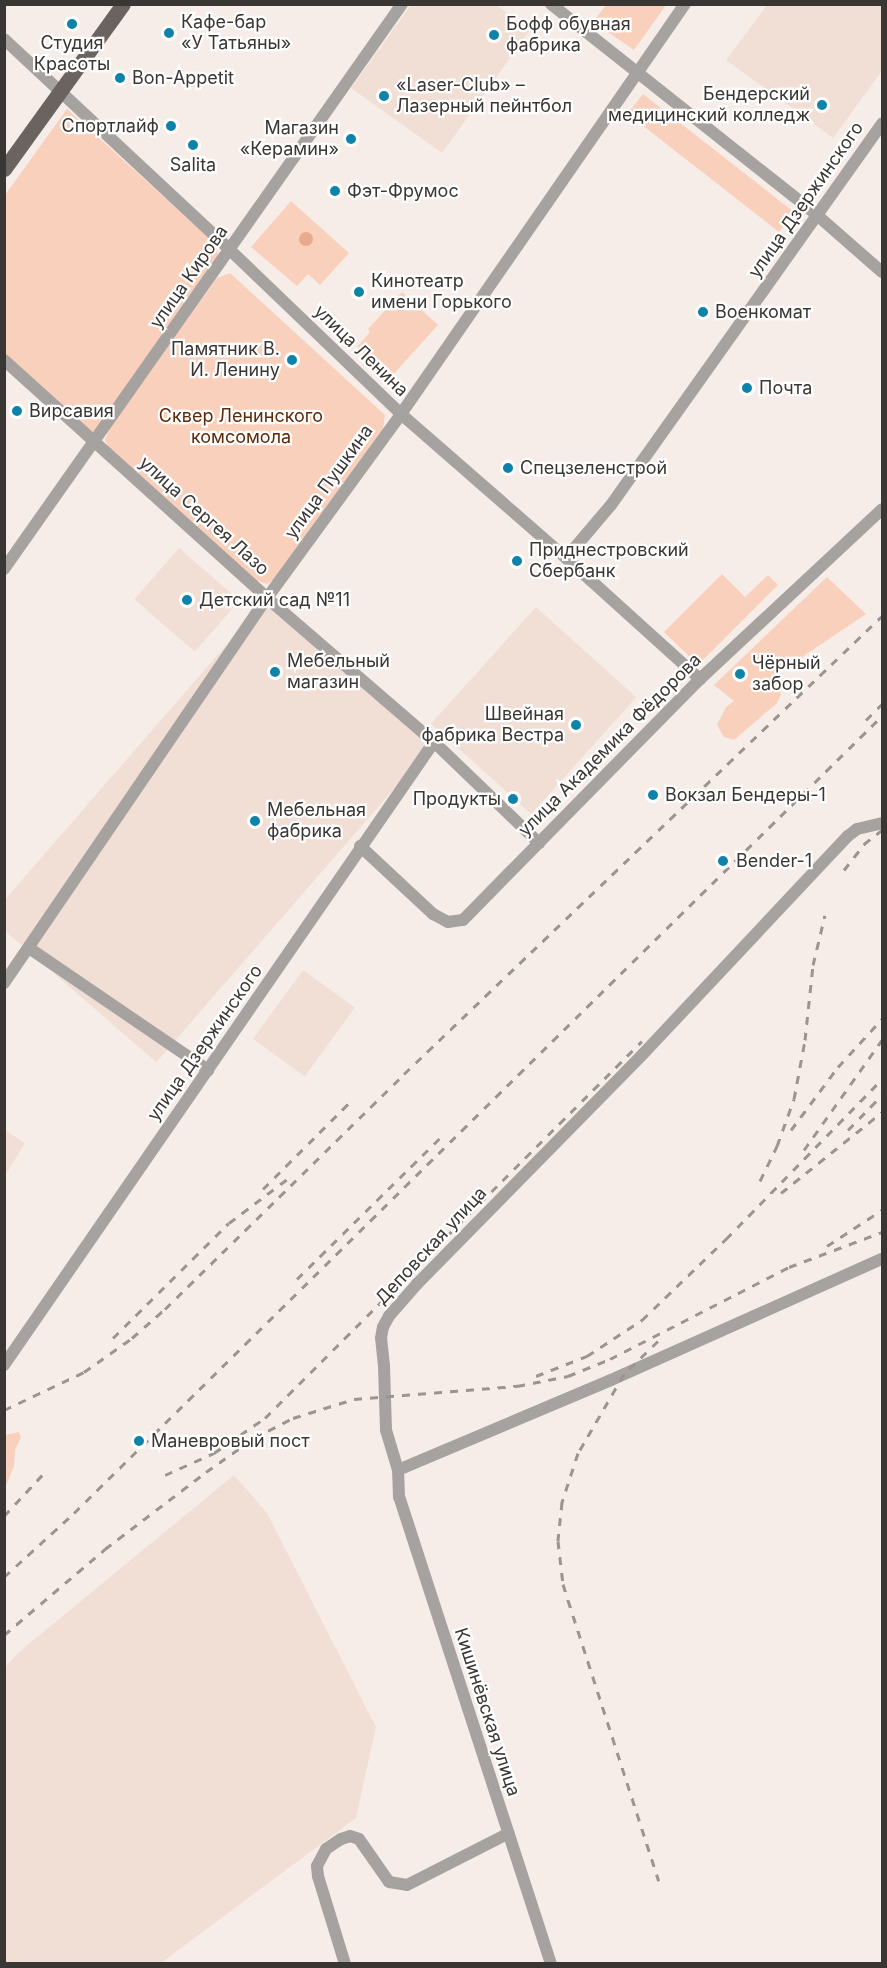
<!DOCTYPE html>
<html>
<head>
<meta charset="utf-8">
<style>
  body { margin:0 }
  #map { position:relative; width:887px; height:1968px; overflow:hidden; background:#f7ede8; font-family:Inter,sans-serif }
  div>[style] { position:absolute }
  .built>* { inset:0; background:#f1dfd6; transform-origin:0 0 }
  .green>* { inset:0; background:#f9d0bb; transform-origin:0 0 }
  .water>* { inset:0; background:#e7ac8f }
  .round { border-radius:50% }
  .minor>* { height:12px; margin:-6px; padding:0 6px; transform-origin:6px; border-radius:6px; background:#a6a2a0 }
  .major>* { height:15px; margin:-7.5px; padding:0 7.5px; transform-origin:7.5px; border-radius:7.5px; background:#6a635f }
  .rail>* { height:3px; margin-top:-1.5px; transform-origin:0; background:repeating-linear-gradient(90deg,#9b9491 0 8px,transparent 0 16px) }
  .dots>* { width:16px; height:16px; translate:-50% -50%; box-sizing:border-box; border:3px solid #fff; border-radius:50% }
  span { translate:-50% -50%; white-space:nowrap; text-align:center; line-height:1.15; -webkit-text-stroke:4.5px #fff; paint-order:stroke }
  .poi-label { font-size:18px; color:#3a3634 }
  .left { translate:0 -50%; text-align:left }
  .right { translate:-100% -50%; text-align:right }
  .street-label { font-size:18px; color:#3a3634 }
  .park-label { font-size:18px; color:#5e2908 }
  .frame { position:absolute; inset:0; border:6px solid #3a3634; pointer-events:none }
</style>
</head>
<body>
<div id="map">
  <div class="built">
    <div style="clip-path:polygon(411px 5px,496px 5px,531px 29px,442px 153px,351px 88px)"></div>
    <div style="clip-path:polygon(767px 5px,882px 5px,882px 71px,833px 138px,726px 60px)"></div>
    <div style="left:179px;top:548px;width:80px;height:68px;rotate:41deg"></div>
    <div style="left:267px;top:598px;width:221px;height:423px;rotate:41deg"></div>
    <div style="left:536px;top:607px;width:135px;height:157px;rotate:42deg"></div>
    <div style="left:303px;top:970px;width:64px;height:85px;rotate:36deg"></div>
    <div style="clip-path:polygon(5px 1130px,25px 1143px,5px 1176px)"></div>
    <div style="clip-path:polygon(234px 1475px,267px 1513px,376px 1727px,356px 1818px,161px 1963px,5px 1963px,5px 1667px,19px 1652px)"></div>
  </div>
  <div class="green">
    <div style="clip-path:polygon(606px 5px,606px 4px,666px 5px,634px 50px,593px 22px)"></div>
    <div style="left:643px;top:94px;width:192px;height:25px;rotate:38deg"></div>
    <div style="clip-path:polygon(67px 109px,217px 245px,219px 267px,96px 442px,5px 360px,5px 195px)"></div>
    <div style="clip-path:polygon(291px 201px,349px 253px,320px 285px,308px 274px,297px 286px,251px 247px)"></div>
    <div style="clip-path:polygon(230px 273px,385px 415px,383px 429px,273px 580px,267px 584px,251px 578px,111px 451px,105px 440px,110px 428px,217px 278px)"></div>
    <div style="clip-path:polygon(402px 292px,438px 325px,391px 377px,357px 347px,370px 332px,368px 329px)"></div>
    <div style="clip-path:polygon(722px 574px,745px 597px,768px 575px,778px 585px,698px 665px,664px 632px)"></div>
    <div style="clip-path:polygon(827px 577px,866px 614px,771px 678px,781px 694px,777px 703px,734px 740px,724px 737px,717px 725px,726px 707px,734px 701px,714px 685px)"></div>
    <div style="clip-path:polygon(19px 1432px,21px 1437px,15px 1450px,14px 1466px,5px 1488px,5px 1435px)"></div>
  </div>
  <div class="water">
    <div class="round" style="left:299px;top:232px;width:14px;height:14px"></div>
  </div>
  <div class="minor">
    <div style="left:551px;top:4px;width:341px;rotate:38.4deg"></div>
    <div style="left:818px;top:216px;width:85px;rotate:41.2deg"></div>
    <div style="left:4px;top:39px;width:309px;rotate:43deg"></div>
    <div style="left:230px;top:250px;width:237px;rotate:43.8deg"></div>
    <div style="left:401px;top:414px;width:219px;rotate:41.1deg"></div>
    <div style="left:566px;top:558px;width:181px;rotate:42.1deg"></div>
    <div style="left:4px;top:360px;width:355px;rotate:42.1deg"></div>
    <div style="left:267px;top:598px;width:221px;rotate:40.8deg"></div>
    <div style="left:434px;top:742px;width:146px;rotate:43.9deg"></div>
    <div style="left:566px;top:558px;width:70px;rotate:-49.7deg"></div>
    <div style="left:611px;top:505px;width:468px;rotate:-54.6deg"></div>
    <div style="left:4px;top:569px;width:691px;rotate:-54.84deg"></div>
    <div style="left:360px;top:846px;width:100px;rotate:43deg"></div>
    <div style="left:433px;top:914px;width:17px;rotate:28deg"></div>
    <div style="left:448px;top:922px;width:15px;rotate:-8deg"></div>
    <div style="left:463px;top:920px;width:338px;rotate:-45.5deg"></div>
    <div style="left:700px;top:679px;width:249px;rotate:-43deg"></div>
    <div style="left:29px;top:948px;width:217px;rotate:34.3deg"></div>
    <div style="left:4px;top:983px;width:466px;rotate:-55.7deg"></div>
    <div style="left:267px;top:598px;width:228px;rotate:-53.9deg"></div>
    <div style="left:401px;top:414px;width:499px;rotate:-55.3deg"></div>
    <div style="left:4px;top:1365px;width:757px;rotate:-55.39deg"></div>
    <div style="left:398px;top:1470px;width:231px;rotate:-22.9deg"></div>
    <div style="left:611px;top:1380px;width:297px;rotate:-24.1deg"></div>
    <div style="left:345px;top:1964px;width:92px;rotate:-107.1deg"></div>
    <div style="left:318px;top:1876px;width:10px;rotate:-96deg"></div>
    <div style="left:317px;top:1866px;width:19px;rotate:-62deg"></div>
    <div style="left:326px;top:1849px;width:18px;rotate:-34deg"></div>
    <div style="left:341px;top:1839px;width:9px;rotate:-18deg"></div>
    <div style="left:350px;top:1836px;width:9px;rotate:18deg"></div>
    <div style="left:359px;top:1839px;width:52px;rotate:55.1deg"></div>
    <div style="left:389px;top:1882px;width:18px;rotate:9deg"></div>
    <div style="left:407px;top:1885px;width:114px;rotate:-27deg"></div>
    <div style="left:551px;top:1964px;width:491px;rotate:-108deg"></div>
    <div style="left:399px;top:1497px;width:27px;rotate:-92deg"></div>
    <div style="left:398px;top:1470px;width:42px;rotate:-106.7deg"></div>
    <div style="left:386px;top:1430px;width:64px;rotate:-91.8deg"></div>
    <div style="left:384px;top:1366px;width:28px;rotate:-96deg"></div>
    <div style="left:381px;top:1338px;width:11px;rotate:-80deg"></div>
    <div style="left:383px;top:1327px;width:13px;rotate:-61deg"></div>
    <div style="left:389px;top:1316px;width:43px;rotate:-48.8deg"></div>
    <div style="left:417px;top:1284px;width:322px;rotate:-45.5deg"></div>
    <div style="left:643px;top:1054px;width:299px;rotate:-46.8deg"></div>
    <div style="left:848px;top:836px;width:11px;rotate:-38deg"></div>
    <div style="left:857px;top:829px;width:26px;rotate:-13deg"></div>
  </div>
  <div class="major">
    <div style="left:4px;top:169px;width:203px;rotate:-54.2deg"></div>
  </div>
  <div class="rail">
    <div style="left:866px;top:720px;width:23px;rotate:-45deg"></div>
    <div style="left:844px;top:870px;width:33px;rotate:-52deg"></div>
    <div style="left:864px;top:844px;width:23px;rotate:-38deg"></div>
    <div style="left:791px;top:1130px;width:79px;rotate:-53.3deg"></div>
    <div style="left:838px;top:1067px;width:65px;rotate:-47.5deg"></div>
    <div style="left:848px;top:1130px;width:49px;rotate:-45.8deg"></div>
    <div style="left:804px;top:1150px;width:135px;rotate:-54.7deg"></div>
    <div style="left:760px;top:1181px;width:39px;rotate:-64deg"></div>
    <div style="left:777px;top:1146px;width:50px;rotate:-70.1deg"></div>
    <div style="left:794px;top:1099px;width:60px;rotate:-79.4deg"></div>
    <div style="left:805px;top:1040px;width:75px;rotate:-83.9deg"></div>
    <div style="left:813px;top:965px;width:51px;rotate:-76.5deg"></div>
    <div style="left:263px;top:1189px;width:126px;rotate:-45deg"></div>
    <div style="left:781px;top:1193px;width:129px;rotate:-38.7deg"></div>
    <div style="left:827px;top:1246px;width:66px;rotate:-33.2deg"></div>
    <div style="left:297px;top:1279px;width:204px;rotate:-44.6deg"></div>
    <div style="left:113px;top:1338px;width:163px;rotate:-44.8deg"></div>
    <div style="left:229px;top:1223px;width:76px;rotate:-37deg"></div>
    <div style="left:658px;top:1341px;width:47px;rotate:135.9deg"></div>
    <div style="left:624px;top:1374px;width:91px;rotate:120.2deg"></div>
    <div style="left:578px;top:1453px;width:52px;rotate:108.1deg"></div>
    <div style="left:562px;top:1502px;width:39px;rotate:96deg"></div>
    <div style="left:558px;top:1541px;width:43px;rotate:83.4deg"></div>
    <div style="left:563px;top:1584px;width:17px;rotate:73deg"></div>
    <div style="left:568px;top:1600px;width:295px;rotate:72.1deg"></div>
    <div style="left:536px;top:1376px;width:55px;rotate:-21.4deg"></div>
    <div style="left:587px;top:1356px;width:66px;rotate:-33.2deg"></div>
    <div style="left:642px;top:1320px;width:117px;rotate:-44deg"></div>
    <div style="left:726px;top:1239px;width:223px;rotate:-45.7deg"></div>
    <div style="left:4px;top:1410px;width:89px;rotate:-25.4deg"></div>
    <div style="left:84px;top:1372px;width:59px;rotate:-35.3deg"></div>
    <div style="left:132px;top:1338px;width:44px;rotate:-41.3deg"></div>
    <div style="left:165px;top:1309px;width:335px;rotate:-44.5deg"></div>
    <div style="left:404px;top:1074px;width:662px;rotate:-43.78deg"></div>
    <div style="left:165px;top:1475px;width:54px;rotate:-24.2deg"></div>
    <div style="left:214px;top:1453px;width:62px;rotate:-34.5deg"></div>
    <div style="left:265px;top:1418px;width:533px;rotate:-45deg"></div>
    <div style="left:4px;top:1516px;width:60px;rotate:-47deg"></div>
    <div style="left:4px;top:1577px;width:95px;rotate:-42.4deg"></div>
    <div style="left:74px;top:1513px;width:1135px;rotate:-44.61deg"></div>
    <div style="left:4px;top:1635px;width:133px;rotate:-40.4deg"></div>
    <div style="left:105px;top:1549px;width:127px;rotate:-37.3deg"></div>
    <div style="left:206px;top:1472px;width:59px;rotate:-35.3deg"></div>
    <div style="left:254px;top:1438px;width:44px;rotate:-27.1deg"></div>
    <div style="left:293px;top:1418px;width:64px;rotate:-17.3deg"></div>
    <div style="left:354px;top:1399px;width:164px;rotate:-4.6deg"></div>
    <div style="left:517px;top:1386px;width:52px;rotate:-11.1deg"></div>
    <div style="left:568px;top:1376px;width:45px;rotate:-22deg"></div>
    <div style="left:610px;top:1359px;width:201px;rotate:-27.2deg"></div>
    <div style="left:789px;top:1267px;width:99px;rotate:-20.6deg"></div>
  </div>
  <div class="dots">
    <div style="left:72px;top:24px;background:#0d83a9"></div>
    <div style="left:169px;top:33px;background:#0d83a9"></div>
    <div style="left:494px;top:35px;background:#0d83a9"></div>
    <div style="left:120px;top:78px;background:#0d83a9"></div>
    <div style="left:384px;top:96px;background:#0d83a9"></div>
    <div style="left:822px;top:105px;background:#0d83a9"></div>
    <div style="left:171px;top:126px;background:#0d83a9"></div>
    <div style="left:351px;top:139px;background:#0d83a9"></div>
    <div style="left:193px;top:145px;background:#0d83a9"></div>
    <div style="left:335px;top:191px;background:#0d83a9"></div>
    <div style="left:359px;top:292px;background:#0d83a9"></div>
    <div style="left:703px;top:312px;background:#0d83a9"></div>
    <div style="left:292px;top:360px;background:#0d83a9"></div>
    <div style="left:747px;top:388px;background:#0d83a9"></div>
    <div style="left:17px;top:411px;background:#0d83a9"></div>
    <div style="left:508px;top:468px;background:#0d83a9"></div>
    <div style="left:517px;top:561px;background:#0d83a9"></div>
    <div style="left:187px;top:600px;background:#0d83a9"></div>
    <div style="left:275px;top:672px;background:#0d83a9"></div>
    <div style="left:740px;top:674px;background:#0d83a9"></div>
    <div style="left:576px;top:725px;background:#0d83a9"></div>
    <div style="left:653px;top:795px;background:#0d83a9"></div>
    <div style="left:513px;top:799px;background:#0d83a9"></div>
    <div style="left:255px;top:821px;background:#0d83a9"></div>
    <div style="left:723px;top:861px;background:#0d83a9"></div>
    <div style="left:139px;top:1441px;background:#0d83a9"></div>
  </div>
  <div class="poi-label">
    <span class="left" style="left:181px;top:33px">Кафе-бар<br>«У Татьяны»</span>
    <span class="left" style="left:506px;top:35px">Бофф обувная<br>фабрика</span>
    <span style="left:72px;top:54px">Студия<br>Красоты</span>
    <span class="left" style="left:132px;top:78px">Bon-Appetit</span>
    <span class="left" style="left:396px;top:96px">«Laser-Club» –<br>Лазерный пейнтбол</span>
    <span class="right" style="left:810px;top:105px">Бендерский<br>медицинский колледж</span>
    <span class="right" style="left:159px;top:126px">Спортлайф</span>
    <span class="right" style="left:339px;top:139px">Магазин<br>«Керамин»</span>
    <span style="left:193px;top:165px">Salita</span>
    <span class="left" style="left:347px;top:191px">Фэт-Фрумос</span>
    <span class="left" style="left:371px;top:292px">Кинотеатр<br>имени Горького</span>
    <span class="left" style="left:715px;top:312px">Военкомат</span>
    <span class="right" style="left:280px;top:360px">Памятник В.<br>И. Ленину</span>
    <span class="left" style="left:759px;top:388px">Почта</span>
    <span class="left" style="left:29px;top:411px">Вирсавия</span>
    <span class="left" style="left:520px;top:468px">Спецзеленстрой</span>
    <span class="left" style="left:529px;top:561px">Приднестровский<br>Сбербанк</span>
    <span class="left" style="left:199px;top:600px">Детский сад №11</span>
    <span class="left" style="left:287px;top:672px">Мебельный<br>магазин</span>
    <span class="left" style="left:752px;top:674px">Чёрный<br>забор</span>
    <span class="right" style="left:564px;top:725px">Швейная<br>фабрика Вестра</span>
    <span class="left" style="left:665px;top:795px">Вокзал Бендеры-1</span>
    <span class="right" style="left:501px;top:799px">Продукты</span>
    <span class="left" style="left:267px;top:821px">Мебельная<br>фабрика</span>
    <span class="left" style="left:736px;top:861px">Bender-1</span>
    <span class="left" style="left:151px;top:1441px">Маневровый пост</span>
  </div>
  <div class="street-label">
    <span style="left:806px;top:200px;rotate:-55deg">улица Дзержинского</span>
    <span style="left:189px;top:277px;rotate:-55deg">улица Кирова</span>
    <span style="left:361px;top:351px;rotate:44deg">улица Ленина</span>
    <span style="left:329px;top:482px;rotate:-54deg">улица Пушкина</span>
    <span style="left:204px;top:516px;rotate:42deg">улица Сергея Лазо</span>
    <span style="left:610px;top:745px;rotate:-45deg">улица Академика Фёдорова</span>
    <span style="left:205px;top:1043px;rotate:-55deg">улица Дзержинского</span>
    <span style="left:431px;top:1246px;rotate:-47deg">Деповская улица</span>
    <span style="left:487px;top:1712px;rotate:72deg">Кишинёвская улица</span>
  </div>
  <div class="park-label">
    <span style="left:241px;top:427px">Сквер Ленинского<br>комсомола</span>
  </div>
  <div class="frame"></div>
</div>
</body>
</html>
